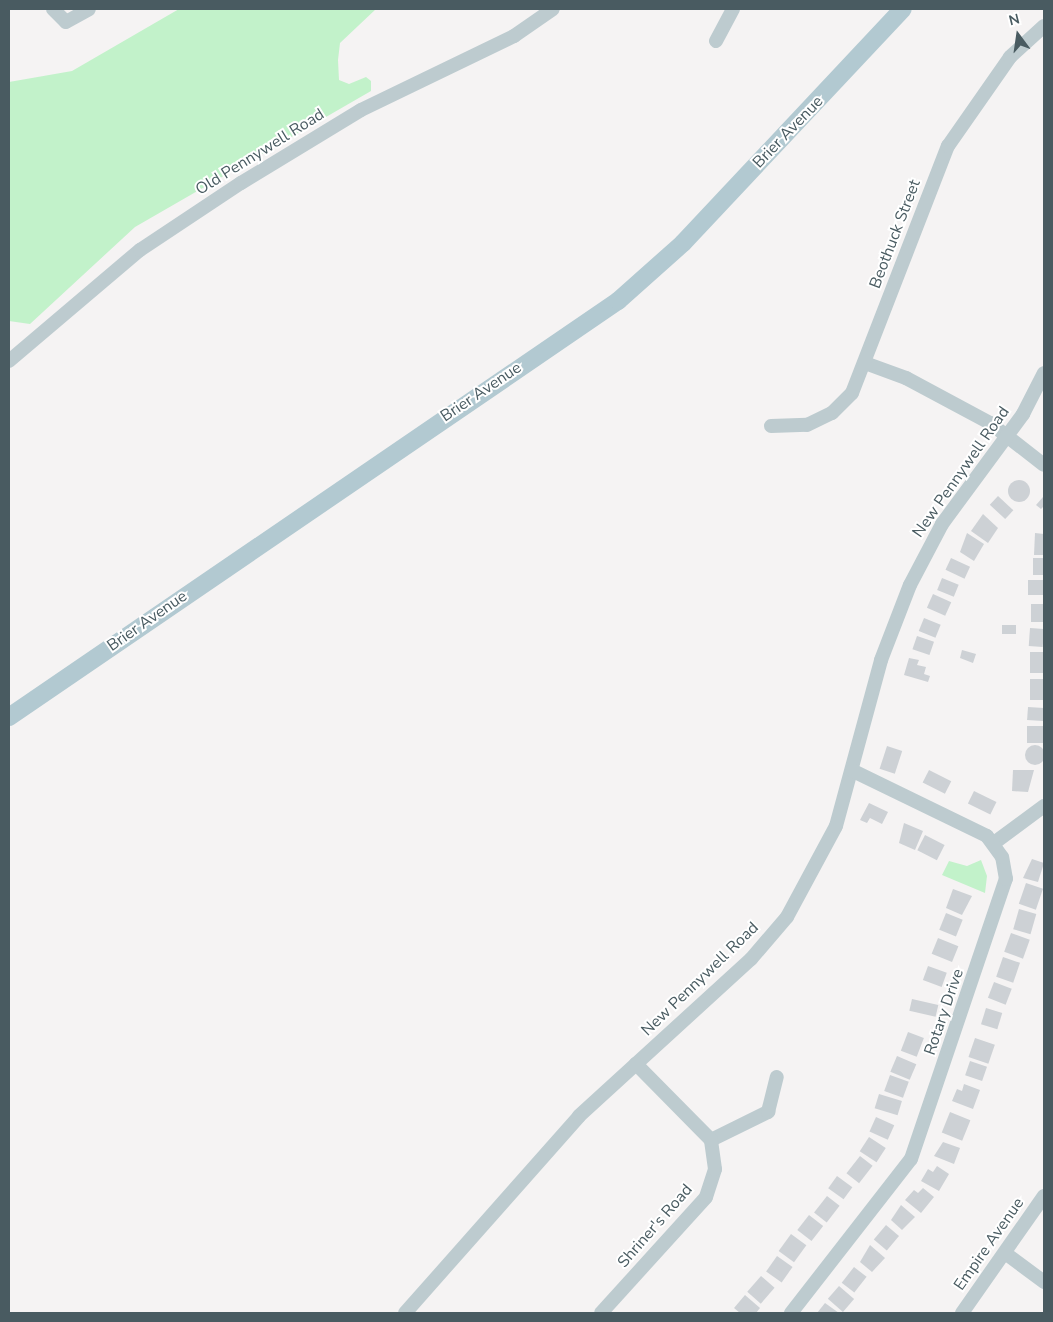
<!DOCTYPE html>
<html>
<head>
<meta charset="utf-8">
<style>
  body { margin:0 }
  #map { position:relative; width:1053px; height:1322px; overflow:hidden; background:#f5f3f3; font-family:"Nunito Sans",sans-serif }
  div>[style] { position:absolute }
  .green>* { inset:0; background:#c2f2ca }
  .building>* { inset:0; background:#cdd1d5; transform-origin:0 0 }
  .round { border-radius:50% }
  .minor>* { height:14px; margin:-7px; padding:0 7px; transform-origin:7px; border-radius:7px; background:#bdcbcf }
  .major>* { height:18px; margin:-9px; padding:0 9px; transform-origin:9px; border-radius:9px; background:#b2c9d1 }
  span { translate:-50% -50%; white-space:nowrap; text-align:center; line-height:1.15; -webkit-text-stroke:4px #fff; paint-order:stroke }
  .street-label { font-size:16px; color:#495b61 }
  .frame { position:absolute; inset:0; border:10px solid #495b61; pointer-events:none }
  .north { position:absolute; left:993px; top:10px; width:50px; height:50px; -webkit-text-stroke:4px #fff; paint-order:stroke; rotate:346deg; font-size:14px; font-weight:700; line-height:20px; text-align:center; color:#495b61 }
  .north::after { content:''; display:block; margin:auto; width:18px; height:22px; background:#495b61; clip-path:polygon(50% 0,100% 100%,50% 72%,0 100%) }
</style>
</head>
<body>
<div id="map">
  <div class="green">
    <div style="clip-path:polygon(179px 9px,376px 9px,340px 43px,338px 60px,339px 80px,349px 84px,366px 77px,371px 81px,371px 91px,135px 227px,30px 324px,9px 321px,9px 82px,72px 71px)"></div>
    <div style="clip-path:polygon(981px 860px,987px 876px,985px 893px,942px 875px,949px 861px,967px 866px)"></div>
  </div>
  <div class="building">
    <div class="round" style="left:1008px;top:480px;width:22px;height:22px"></div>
    <div style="left:998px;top:496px;width:21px;height:12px;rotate:43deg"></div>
    <div style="clip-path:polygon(1043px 497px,1044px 506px,1041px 509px,1036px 505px)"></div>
    <div style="clip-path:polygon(983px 514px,998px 528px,988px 543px,971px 531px)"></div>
    <div style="clip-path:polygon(967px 533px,984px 544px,974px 561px,960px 552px)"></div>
    <div style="clip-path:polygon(1035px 533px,1044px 534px,1044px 555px,1034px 555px)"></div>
    <div style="left:951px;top:558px;width:21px;height:13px;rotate:25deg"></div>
    <div style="left:1033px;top:558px;width:11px;height:17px"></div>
    <div style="left:942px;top:578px;width:18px;height:13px;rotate:22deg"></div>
    <div style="left:1028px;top:580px;width:16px;height:15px"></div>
    <div style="left:933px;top:594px;width:20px;height:15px;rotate:24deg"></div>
    <div style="left:1031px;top:604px;width:13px;height:18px"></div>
    <div style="left:924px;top:618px;width:18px;height:14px;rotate:22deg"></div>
    <div style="left:1002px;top:625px;width:14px;height:9px"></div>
    <div style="left:1030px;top:628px;width:14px;height:18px;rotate:4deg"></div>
    <div style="left:917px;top:636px;width:18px;height:14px;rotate:19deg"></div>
    <div style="clip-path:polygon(962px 650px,976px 654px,973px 663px,960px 658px)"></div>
    <div style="left:1030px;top:652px;width:14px;height:21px"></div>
    <div style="clip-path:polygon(909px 658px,919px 660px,917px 665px,926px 667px,924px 674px,930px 676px,928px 682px,904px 675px)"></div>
    <div style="left:1030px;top:679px;width:14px;height:21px"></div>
    <div style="left:1028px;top:707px;width:16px;height:13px;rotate:4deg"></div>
    <div style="left:1027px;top:726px;width:17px;height:17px"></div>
    <div class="round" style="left:1025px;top:745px;width:20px;height:20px"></div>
    <div style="left:887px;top:746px;width:16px;height:24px;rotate:18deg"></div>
    <div style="left:929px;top:770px;width:25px;height:14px;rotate:27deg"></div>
    <div style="clip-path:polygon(1013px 770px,1034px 770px,1028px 792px,1012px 791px)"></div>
    <div style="left:974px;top:791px;width:25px;height:14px;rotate:26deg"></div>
    <div style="clip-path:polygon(869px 803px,888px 812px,882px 824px,870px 818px,867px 823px,860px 820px)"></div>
    <div style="clip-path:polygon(904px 823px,923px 831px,915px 850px,899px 843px)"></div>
    <div style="left:925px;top:835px;width:22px;height:17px;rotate:27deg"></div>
    <div style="clip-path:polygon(1032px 859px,1044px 863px,1038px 882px,1023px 878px)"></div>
    <div style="left:1026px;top:883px;width:18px;height:22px;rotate:19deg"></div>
    <div style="clip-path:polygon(953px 889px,972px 896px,962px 915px,946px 908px)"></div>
    <div style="left:1019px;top:909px;width:18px;height:21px;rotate:16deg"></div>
    <div style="left:946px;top:913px;width:18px;height:18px;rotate:22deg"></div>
    <div style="left:1011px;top:933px;width:20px;height:20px;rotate:20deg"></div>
    <div style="left:938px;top:938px;width:22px;height:17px;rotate:22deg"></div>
    <div style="left:1003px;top:957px;width:18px;height:21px;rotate:19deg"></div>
    <div style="left:928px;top:966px;width:20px;height:15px;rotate:20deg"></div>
    <div style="left:994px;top:982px;width:19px;height:17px;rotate:21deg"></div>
    <div style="left:912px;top:999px;width:27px;height:12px;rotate:13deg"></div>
    <div style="left:986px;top:1008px;width:17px;height:17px;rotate:17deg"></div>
    <div style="left:908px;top:1032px;width:17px;height:20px;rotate:21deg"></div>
    <div style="left:975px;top:1038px;width:21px;height:20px;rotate:19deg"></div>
    <div style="left:897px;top:1056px;width:21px;height:17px;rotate:23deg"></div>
    <div style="left:970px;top:1061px;width:18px;height:15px;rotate:19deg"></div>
    <div style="left:890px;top:1075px;width:20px;height:17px;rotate:20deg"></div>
    <div style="clip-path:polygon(964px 1084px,980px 1090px,973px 1109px,952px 1101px,957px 1089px,962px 1091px)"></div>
    <div style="left:879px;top:1094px;width:24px;height:15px;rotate:17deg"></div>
    <div style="left:950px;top:1112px;width:22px;height:22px;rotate:22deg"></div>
    <div style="left:876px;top:1117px;width:20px;height:16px;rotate:24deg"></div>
    <div style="left:869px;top:1137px;width:20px;height:17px;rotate:33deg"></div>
    <div style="clip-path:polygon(943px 1142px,960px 1148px,954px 1164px,934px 1156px)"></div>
    <div style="left:860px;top:1156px;width:16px;height:22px;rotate:38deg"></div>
    <div style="clip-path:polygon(937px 1166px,949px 1174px,939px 1191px,921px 1181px,928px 1169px,933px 1172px)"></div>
    <div style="left:837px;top:1176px;width:19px;height:15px;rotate:36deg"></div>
    <div style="clip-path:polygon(923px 1188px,934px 1197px,921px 1213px,905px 1200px,914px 1190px,918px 1193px)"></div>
    <div style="left:827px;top:1196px;width:16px;height:21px;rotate:38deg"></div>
    <div style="clip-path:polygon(901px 1205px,915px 1217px,902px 1230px,891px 1220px)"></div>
    <div style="left:809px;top:1215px;width:18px;height:19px;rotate:38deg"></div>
    <div style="left:886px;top:1225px;width:17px;height:19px;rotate:40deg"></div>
    <div style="left:791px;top:1234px;width:19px;height:21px;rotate:36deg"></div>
    <div style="clip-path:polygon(870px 1245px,885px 1258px,872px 1272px,860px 1262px)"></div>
    <div style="left:777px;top:1256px;width:19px;height:19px;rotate:35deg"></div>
    <div style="left:854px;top:1267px;width:16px;height:20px;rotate:38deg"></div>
    <div style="left:761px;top:1276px;width:18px;height:21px;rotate:41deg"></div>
    <div style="left:839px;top:1286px;width:20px;height:17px;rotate:41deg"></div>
    <div style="clip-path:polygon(745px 1295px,760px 1308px,756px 1313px,740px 1313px,734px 1308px)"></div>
    <div style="clip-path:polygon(825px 1303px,839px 1313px,817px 1313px)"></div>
  </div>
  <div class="minor">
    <div style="left:53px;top:9px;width:18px;rotate:45deg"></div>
    <div style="left:66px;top:22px;width:26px;rotate:-29deg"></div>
    <div style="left:716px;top:41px;width:36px;rotate:-62deg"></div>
    <div style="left:9px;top:361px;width:172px;rotate:-40.3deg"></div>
    <div style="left:140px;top:250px;width:121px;rotate:-33.6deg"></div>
    <div style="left:241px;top:183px;width:140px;rotate:-31.3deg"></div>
    <div style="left:361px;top:110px;width:170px;rotate:-25.8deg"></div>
    <div style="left:514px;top:36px;width:47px;rotate:-34.7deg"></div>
    <div style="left:865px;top:363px;width:44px;rotate:20.1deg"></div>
    <div style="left:906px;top:378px;width:95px;rotate:28.2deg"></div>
    <div style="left:990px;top:423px;width:68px;rotate:37.9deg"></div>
    <div style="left:771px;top:426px;width:36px;rotate:-2deg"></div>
    <div style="left:807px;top:425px;width:28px;rotate:-26deg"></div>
    <div style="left:832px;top:413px;width:28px;rotate:-45deg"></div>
    <div style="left:852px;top:393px;width:265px;rotate:-68.8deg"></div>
    <div style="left:948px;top:146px;width:108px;rotate:-55.1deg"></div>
    <div style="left:1010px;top:57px;width:46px;rotate:-42.4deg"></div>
    <div style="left:994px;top:843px;width:62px;rotate:-36.5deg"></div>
    <div style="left:711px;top:1140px;width:64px;rotate:-26.2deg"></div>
    <div style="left:768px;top:1112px;width:36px;rotate:-76deg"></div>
    <div style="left:1005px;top:1253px;width:49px;rotate:36.6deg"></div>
    <div style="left:405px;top:1313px;width:263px;rotate:-48.5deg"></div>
    <div style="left:579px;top:1116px;width:233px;rotate:-42.4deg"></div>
    <div style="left:751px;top:959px;width:55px;rotate:-49.4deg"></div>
    <div style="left:787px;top:917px;width:103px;rotate:-61.7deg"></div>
    <div style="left:836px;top:826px;width:172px;rotate:-74.8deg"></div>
    <div style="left:881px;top:660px;width:80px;rotate:-68.9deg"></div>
    <div style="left:910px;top:585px;width:69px;rotate:-62.3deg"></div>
    <div style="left:942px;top:524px;width:137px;rotate:-53.6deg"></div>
    <div style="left:1023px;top:414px;width:46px;rotate:-62.9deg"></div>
    <div style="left:601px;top:1313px;width:156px;rotate:-47.8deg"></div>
    <div style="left:706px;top:1197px;width:29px;rotate:-72deg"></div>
    <div style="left:715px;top:1169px;width:29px;rotate:-98deg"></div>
    <div style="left:711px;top:1140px;width:107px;rotate:-134.6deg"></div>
    <div style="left:791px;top:1313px;width:195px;rotate:-52.1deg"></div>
    <div style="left:911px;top:1159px;width:296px;rotate:-71.3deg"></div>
    <div style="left:1006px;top:879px;width:22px;rotate:-100deg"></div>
    <div style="left:1002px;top:857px;width:26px;rotate:-126deg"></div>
    <div style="left:987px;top:836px;width:149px;rotate:-154.1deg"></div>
    <div style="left:962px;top:1313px;width:143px;rotate:-55deg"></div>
  </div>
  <div class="major">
    <div style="left:9px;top:717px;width:738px;rotate:-34.34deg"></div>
    <div style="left:618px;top:301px;width:87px;rotate:-41.7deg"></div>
    <div style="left:683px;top:243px;width:321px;rotate:-46.8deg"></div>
  </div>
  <div class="street-label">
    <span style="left:788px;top:132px;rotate:-46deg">Brier Avenue</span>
    <span style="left:260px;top:152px;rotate:-32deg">Old Pennywell Road</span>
    <span style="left:895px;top:234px;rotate:-69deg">Beothuck Street</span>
    <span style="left:481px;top:392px;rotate:-34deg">Brier Avenue</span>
    <span style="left:961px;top:472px;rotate:-55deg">New Pennywell Road</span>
    <span style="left:147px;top:621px;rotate:-35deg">Brier Avenue</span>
    <span style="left:700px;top:979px;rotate:-44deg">New Pennywell Road</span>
    <span style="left:944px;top:1012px;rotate:-71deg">Rotary Drive</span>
    <span style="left:655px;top:1226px;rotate:-49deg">Shriner's Road</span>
    <span style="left:989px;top:1244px;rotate:-55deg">Empire Avenue</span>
  </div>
  <div class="frame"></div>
  <div class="north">N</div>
</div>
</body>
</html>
